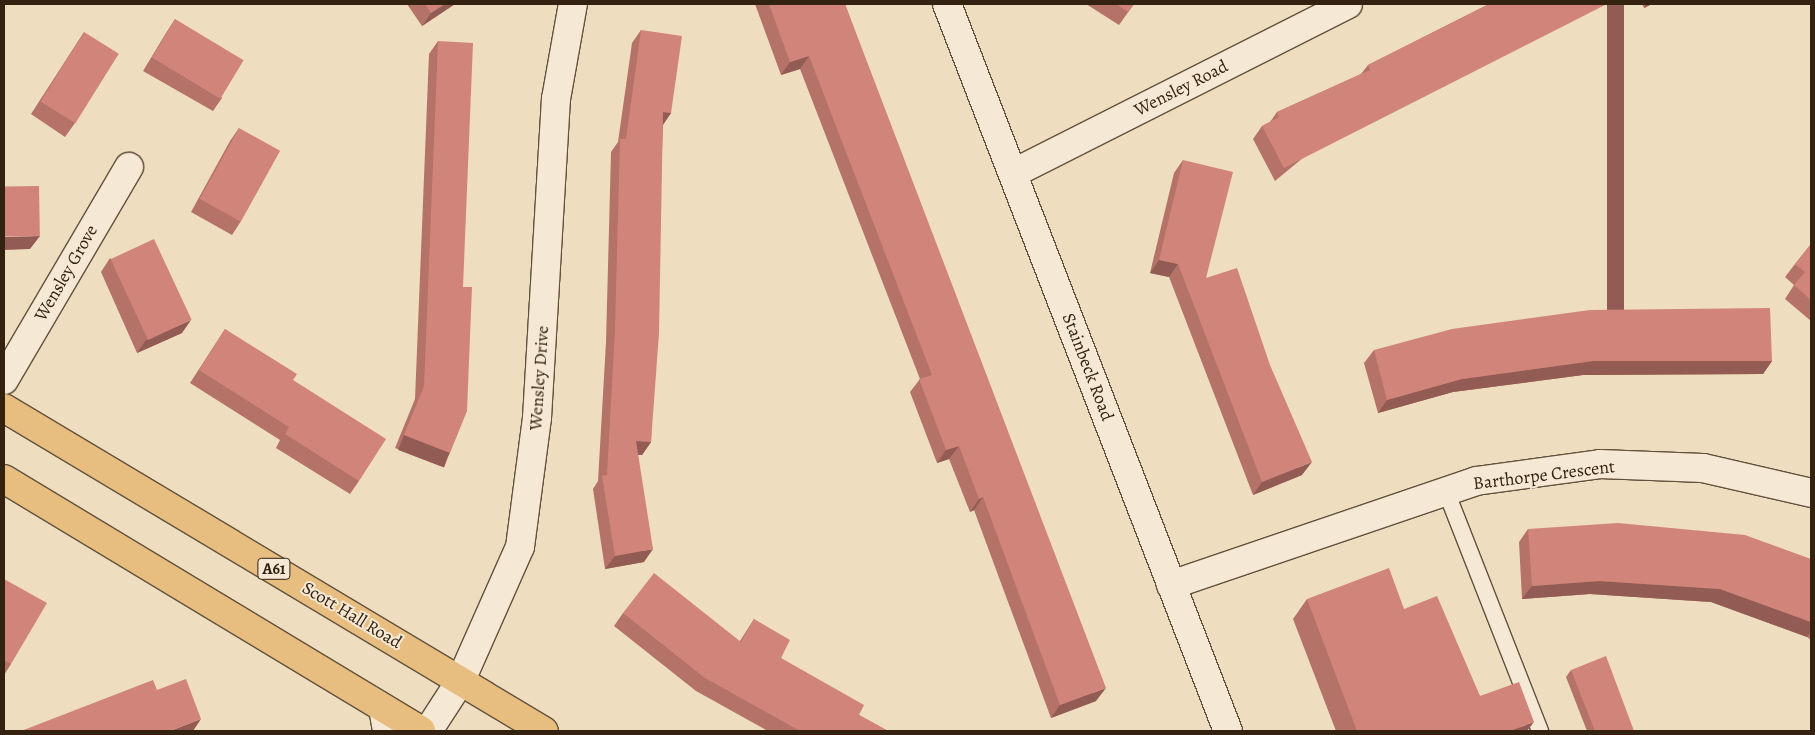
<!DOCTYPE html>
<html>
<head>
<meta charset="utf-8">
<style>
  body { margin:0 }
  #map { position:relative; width:1815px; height:735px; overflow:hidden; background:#efddbf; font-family:Alegreya,serif }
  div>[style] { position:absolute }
  .roads { filter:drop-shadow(1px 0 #62513c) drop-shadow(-1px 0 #62513c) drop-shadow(0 1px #62513c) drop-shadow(0 -1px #62513c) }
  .lane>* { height:16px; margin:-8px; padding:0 8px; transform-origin:8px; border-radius:8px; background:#f5e9d5 }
  .street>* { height:28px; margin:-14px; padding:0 14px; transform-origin:14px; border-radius:14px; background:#f5e9d5 }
  .secondary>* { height:28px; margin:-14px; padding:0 14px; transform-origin:14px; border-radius:14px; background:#f5e9d5 }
  .highway>* { height:28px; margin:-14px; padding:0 14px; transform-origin:14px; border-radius:14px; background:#e8be80 }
  .wall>* { inset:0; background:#b47269 }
  .shaded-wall>* { inset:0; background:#925c55; transform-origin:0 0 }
  .building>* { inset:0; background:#d1847a; transform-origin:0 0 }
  span { translate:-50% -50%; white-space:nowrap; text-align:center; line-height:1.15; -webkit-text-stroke:4px #f5e9d5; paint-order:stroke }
  .shield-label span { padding:1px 4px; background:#f5e9d5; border:1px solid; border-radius:4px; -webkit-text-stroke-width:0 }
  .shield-label { font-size:16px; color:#332210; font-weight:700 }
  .street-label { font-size:18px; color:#332210 }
  .frame { position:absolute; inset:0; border:5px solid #332210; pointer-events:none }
</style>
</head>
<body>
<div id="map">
  <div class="roads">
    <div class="lane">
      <div style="left:1446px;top:491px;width:258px;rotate:68.6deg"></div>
    </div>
    <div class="street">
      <div style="left:1014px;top:173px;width:374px;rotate:-26.8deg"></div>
      <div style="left:4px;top:380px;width:247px;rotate:-59.6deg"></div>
      <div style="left:1171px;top:585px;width:322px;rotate:-18.8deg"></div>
      <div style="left:1476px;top:481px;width:125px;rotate:-7.8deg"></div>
      <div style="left:1600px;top:464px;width:103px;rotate:2.2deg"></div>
      <div style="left:1703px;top:468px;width:111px;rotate:13deg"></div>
      <div style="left:383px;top:708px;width:23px;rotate:80deg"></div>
      <div style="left:428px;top:731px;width:61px;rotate:-57.1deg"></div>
      <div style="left:461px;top:680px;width:145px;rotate:-66.1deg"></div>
      <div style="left:520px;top:547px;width:130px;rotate:-82.5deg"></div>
      <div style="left:537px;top:418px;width:320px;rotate:-86.6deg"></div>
      <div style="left:556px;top:99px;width:97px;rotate:-79.9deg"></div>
    </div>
    <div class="secondary">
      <div style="left:947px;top:4px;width:779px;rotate:68.87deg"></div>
    </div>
    <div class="highway">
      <div style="left:4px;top:408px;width:629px;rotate:30.89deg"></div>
      <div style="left:4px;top:479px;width:487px;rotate:31.1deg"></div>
    </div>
  </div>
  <div class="wall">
    <div style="clip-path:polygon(407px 4px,455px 4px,422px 26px)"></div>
    <div style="clip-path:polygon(755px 4px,845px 4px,1096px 701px,1051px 718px,974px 510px,970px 512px,949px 459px,937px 463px,910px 392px,920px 379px,800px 69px,781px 75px)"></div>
    <div style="clip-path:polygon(1086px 4px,1134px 4px,1119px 25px)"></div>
    <div style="clip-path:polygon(1489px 4px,1275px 181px,1253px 139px,1262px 126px,1270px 122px,1277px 112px,1361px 74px,1368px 65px)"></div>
    <div style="clip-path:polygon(1642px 4px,1652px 4px,1644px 8px)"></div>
    <div style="clip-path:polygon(175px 19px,222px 98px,213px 111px,143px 71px,166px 33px)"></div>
    <div style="clip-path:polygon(641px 30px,671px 113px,663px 125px,651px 442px,642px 455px,638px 455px,644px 562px,605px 569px,593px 489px,598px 481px,606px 342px,611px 152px,618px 142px,632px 43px)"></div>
    <div style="clip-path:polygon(84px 32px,75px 123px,65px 137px,31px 114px)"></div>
    <div style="clip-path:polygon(438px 41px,450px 453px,441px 466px,395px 448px,415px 399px,429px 54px)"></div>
    <div style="clip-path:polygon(239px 128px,241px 221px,232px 235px,191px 212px,230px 141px)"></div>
    <div style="clip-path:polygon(1183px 160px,1206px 278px,1302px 475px,1253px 495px,1169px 277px,1150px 273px,1174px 173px)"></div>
    <div style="clip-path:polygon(1811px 244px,1811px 321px,1785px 299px,1794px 285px,1785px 277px,1795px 264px)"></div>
    <div style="clip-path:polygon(110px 258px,182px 333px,137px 353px,101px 272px)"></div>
    <div style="clip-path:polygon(225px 329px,293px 380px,359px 481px,350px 494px,276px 448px,280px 440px,190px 383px)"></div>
    <div style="clip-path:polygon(1374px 350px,1772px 361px,1763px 374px,1583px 375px,1453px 392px,1378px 413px,1364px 363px)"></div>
    <div style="clip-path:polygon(1528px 529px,1811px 559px,1811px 640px,1807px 637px,1711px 602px,1590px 594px,1522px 599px,1519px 542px)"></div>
    <div style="clip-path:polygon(4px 579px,11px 664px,4px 675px)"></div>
    <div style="clip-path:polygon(1307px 599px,1404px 609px,1480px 696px,1527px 731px,1336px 731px,1293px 619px)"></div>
    <div style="clip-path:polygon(623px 613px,740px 641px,754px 619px,781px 658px,859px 715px,888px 731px,768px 731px,696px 691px,614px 626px)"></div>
    <div style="clip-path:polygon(1571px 670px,1634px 731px,1587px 731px,1566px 677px)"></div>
  </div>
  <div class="shaded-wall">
    <div style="clip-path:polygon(445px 4px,455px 4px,422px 26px,431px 13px)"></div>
    <div style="left:1607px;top:4px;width:17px;height:362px"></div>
    <div style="clip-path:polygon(1646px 4px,1652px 4px,1644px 8px)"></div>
    <div style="clip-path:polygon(809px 56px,800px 69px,781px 75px,790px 62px)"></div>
    <div style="clip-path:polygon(663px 112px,671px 113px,662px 126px)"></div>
    <div style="clip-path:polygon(40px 236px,30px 249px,4px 250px,4px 237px)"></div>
    <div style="clip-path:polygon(1159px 260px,1178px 264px,1169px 277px,1150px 273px)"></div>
    <div style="clip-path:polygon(191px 320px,182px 333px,137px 353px,146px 340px)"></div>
    <div style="clip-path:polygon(1593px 361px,1772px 361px,1763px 374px,1583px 375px,1453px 392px,1378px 413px,1387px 400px,1462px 379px)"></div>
    <div style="left:404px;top:435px;width:49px;height:16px;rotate:21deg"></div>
    <div style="clip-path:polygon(636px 441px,651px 442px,642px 455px,627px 454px)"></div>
    <div style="clip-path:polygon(959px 446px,949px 459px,937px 463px,946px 450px)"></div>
    <div style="clip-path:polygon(1312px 462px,1302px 475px,1253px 495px,1262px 482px)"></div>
    <div style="clip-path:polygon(983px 497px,974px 510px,970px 512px,979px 499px)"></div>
    <div style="clip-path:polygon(653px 549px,644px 562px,605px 569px,615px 556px)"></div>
    <div style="clip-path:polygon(1599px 581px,1720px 589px,1811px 622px,1811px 631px,1807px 637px,1711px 602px,1590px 594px,1522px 599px,1532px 586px)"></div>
    <div style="clip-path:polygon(1106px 688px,1096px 701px,1051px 718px,1060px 705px)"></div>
    <div style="clip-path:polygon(201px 719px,193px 731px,170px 731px)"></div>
    <div style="clip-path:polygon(1534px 722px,1527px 731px,1510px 731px)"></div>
  </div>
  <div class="building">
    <div style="clip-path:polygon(425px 4px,445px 4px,431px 13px)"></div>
    <div style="clip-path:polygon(769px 4px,845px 4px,1106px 688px,1060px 705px,983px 497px,979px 499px,959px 446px,946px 450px,919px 379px,932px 375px,809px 56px,790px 62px)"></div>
    <div style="clip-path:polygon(1116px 4px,1134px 4px,1128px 12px)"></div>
    <div style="clip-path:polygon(1489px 4px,1607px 4px,1284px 168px,1262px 126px,1279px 117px,1277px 112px,1370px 70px,1368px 65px)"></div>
    <div style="left:175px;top:19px;width:80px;height:45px;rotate:31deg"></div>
    <div style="clip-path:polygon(641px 30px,682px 36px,671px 113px,663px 112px,659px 333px,651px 442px,636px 441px,653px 549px,615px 556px,602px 476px,607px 475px,615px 329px,620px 139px,626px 139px)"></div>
    <div style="left:84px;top:32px;width:41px;height:82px;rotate:32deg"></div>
    <div style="clip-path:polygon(438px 41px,473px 43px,463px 287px,472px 287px,467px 411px,450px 453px,404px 435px,424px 386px)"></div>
    <div style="left:239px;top:128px;width:47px;height:81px;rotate:29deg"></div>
    <div style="clip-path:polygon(1183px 160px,1233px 172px,1206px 278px,1237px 268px,1270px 365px,1312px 462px,1262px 482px,1178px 264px,1159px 260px)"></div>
    <div style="left:39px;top:186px;width:50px;height:35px;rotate:89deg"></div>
    <div style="left:154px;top:239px;width:89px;height:48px;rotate:65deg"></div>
    <div style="clip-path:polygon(1811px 244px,1811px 300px,1794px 285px,1805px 272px,1795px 264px)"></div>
    <div style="clip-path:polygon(1770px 308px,1772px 361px,1593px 361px,1462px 379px,1387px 400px,1374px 350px,1452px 329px,1590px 310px)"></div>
    <div style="clip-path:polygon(225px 329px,297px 374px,293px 380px,386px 439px,359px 481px,285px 434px,289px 427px,199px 370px)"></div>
    <div style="clip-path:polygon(1618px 523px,1745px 535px,1811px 559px,1811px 622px,1720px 589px,1599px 581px,1532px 586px,1528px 529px)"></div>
    <div style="clip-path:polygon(1389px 568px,1404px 609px,1437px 596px,1480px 696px,1519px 682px,1534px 722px,1510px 731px,1357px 731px,1307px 599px)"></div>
    <div style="clip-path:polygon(654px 573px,741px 642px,754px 619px,790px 640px,781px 658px,864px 705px,859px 715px,888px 731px,800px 731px,705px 678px,623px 613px)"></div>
    <div style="clip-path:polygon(4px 579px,47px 603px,11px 664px,4px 660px)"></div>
    <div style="clip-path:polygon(1606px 656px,1634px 731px,1595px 731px,1571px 670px)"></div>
    <div style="clip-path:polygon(186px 679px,201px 719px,170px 731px,21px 731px,153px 680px,157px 690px)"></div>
  </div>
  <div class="shield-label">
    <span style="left:274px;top:569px">A61</span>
  </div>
  <div class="street-label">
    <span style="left:1181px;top:88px;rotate:-27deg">Wensley Road</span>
    <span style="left:66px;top:273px;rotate:-60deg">Wensley Grove</span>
    <span style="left:1088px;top:367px;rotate:69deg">Stainbeck Road</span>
    <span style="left:539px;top:378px;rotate:-86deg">Wensley Drive</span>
    <span style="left:1544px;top:475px;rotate:-7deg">Barthorpe Crescent</span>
    <span style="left:352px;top:615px;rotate:31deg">Scott Hall Road</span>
  </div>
  <div class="frame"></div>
</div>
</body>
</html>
